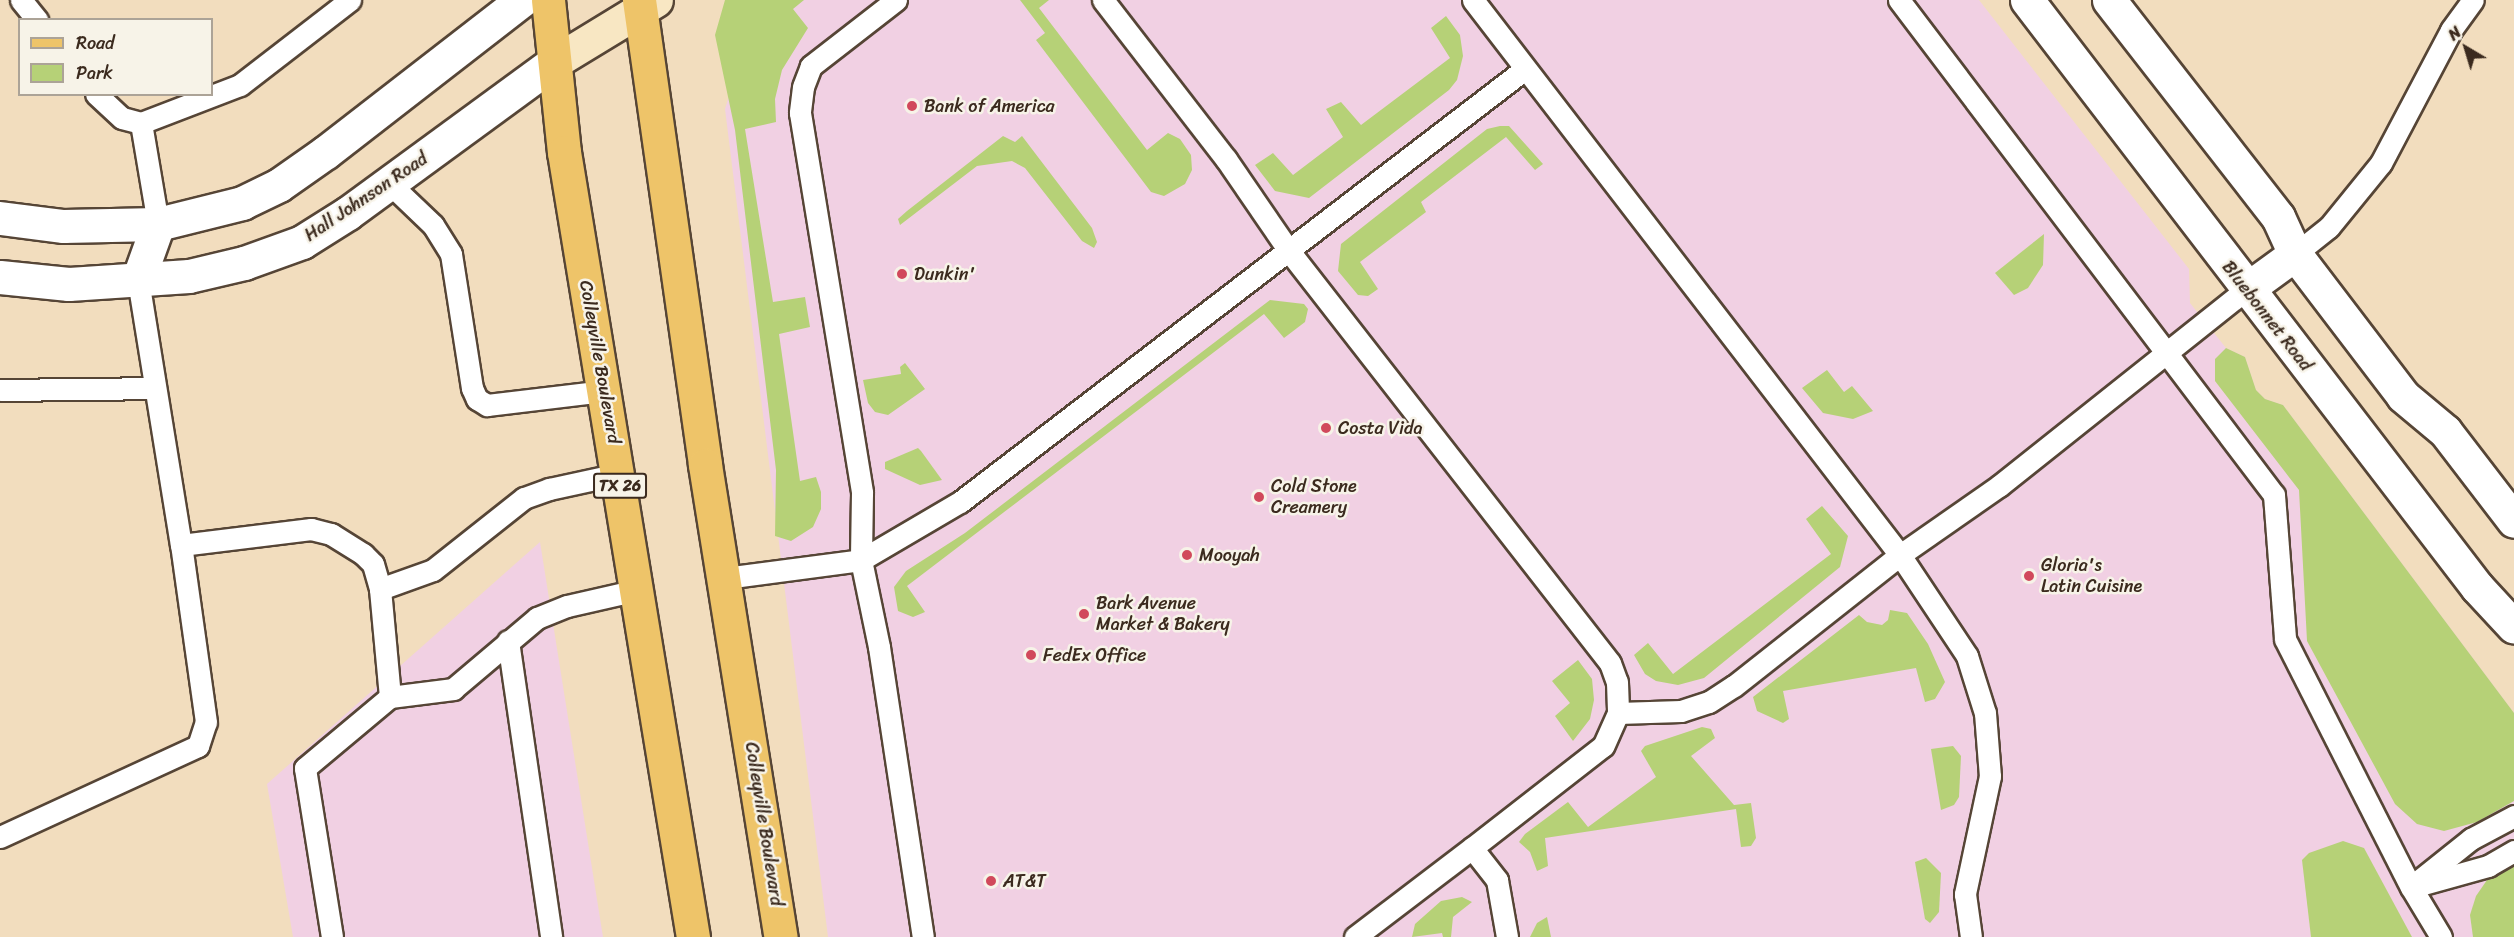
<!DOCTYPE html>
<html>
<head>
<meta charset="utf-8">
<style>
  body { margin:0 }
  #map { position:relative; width:2514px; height:937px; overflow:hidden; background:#f2ddbe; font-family:Sriracha,sans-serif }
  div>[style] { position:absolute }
  .built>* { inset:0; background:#f1d0e3 }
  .green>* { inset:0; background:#b6d177 }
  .roads { filter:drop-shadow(2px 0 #564536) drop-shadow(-2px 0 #564536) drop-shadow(0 2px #564536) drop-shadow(0 -2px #564536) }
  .service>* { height:21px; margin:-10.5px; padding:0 10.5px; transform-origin:10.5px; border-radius:10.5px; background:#fff }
  .tertiary>* { height:33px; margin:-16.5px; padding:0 16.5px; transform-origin:16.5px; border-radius:16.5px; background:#fff }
  .secondary>* { height:33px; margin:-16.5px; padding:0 16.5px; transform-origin:16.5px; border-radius:16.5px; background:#f8e7c3 }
  .primary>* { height:33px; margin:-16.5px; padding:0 16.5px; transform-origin:16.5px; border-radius:16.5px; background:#eec469 }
  .dots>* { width:16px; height:16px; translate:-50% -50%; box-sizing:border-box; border:3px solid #f7f3e8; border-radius:50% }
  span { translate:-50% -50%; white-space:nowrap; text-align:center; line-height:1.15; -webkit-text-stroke:5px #f7f3e8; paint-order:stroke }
  .shield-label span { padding:2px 4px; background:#f7f3e8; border:2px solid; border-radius:4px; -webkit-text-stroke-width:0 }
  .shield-label { font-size:16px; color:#3b2a1e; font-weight:700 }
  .poi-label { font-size:18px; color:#3b2a1e }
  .left { translate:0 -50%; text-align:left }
  .street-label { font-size:18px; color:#3b2a1e }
  .legend { position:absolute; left:18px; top:18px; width:195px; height:78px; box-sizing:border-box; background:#f7f3e8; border:2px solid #aca397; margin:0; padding:8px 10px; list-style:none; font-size:18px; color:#3b2a1e }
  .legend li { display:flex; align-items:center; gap:12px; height:30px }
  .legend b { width:30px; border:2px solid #aca397 }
  .north { position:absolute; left:2436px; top:18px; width:60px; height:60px; -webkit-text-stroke:4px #f7f3e8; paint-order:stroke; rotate:322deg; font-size:16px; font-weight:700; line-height:24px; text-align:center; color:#3b2a1e }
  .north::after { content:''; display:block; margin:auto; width:21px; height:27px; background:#3b2a1e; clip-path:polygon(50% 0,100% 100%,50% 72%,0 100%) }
</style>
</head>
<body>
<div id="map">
  <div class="built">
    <div style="clip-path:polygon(759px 0,1979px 0,2189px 269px,2190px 303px,2226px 348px,2245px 357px,2256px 390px,2265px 399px,2283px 405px,2514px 713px,2514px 937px,828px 937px,725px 109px)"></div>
    <div style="clip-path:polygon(540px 542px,603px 937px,293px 937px,267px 784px)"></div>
  </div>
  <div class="green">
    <div style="clip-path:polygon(725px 0,804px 0,793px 9px,808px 28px,782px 70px,775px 99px,776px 122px,745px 129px,773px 302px,805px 297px,810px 327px,779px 334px,800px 481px,816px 477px,821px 492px,821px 509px,813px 527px,791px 541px,775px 536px,776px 470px,735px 130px,715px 35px)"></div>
    <div style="clip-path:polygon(1020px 0,1049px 0,1039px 8px,1147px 150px,1168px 133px,1180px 139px,1191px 155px,1192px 170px,1185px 184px,1164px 196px,1151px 192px,1036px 40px,1045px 33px)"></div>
    <div style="clip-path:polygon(1446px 16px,1460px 35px,1463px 56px,1457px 80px,1449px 90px,1309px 198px,1275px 191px,1255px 165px,1273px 153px,1293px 175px,1343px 137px,1326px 109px,1341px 102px,1361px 125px,1450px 58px,1431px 28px)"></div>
    <div style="clip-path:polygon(1500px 126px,1509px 126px,1543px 164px,1535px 170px,1506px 137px,1421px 202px,1426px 212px,1360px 262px,1378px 289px,1368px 296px,1358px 295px,1338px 271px,1341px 244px,1487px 129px)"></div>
    <div style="clip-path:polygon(1003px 136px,1015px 142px,1022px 136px,1092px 228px,1097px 242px,1094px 248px,1082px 241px,1025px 168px,1012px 161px,977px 166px,900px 225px,898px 219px,907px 211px)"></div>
    <div style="clip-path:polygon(2044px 234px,2043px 265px,2028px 288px,2014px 295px,1995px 273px)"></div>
    <div style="clip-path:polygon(1270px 300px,1304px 304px,1308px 309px,1305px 322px,1284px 338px,1264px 314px,907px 586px,925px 612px,913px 617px,898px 611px,894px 587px,906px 571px,965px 533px)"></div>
    <div style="clip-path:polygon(2226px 348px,2245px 357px,2256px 390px,2265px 399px,2283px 405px,2514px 713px,2514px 801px,2477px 822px,2444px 831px,2417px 824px,2395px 804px,2307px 641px,2299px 490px,2215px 381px,2215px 359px)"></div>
    <div style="clip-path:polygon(905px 363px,925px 389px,888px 415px,875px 412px,868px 403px,863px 380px,901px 374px,900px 367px)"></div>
    <div style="clip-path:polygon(1827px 370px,1844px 392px,1852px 386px,1873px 411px,1853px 419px,1823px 413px,1802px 388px)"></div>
    <div style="clip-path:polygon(918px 448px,921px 451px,942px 480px,920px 485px,885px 469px,885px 462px)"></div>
    <div style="clip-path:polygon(1822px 506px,1848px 536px,1840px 567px,1704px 678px,1678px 685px,1656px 681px,1645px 674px,1634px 655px,1648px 643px,1673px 674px,1831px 554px,1806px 519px)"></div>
    <div style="clip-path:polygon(1890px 610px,1907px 613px,1928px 644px,1945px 682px,1935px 699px,1925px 702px,1916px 668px,1783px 691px,1789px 719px,1783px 723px,1757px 711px,1753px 697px,1859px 615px,1867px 622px,1882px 625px,1888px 620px)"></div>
    <div style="clip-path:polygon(1578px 660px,1592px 679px,1594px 700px,1590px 719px,1573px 741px,1555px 716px,1570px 703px,1552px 681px)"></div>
    <div style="clip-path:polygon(1702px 727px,1711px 729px,1715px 738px,1691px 756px,1734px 805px,1751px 803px,1756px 838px,1751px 846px,1741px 847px,1736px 809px,1545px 838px,1548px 866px,1537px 871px,1530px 852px,1519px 842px,1525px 834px,1568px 802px,1588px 827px,1656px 777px,1641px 751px,1645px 746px)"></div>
    <div style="clip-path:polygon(1953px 746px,1961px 756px,1959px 797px,1954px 805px,1941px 810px,1931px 749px)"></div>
    <div style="clip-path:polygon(2343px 841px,2364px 848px,2412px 937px,2311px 937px,2302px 860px,2309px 853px)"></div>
    <div style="clip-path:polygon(1926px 858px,1941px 873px,1939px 912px,1930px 923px,1925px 919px,1915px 862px)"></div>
    <div style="clip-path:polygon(2514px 865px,2514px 937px,2473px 937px,2470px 915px,2476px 896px,2487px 880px)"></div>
    <div style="clip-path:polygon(1462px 897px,1472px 902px,1453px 917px,1451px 937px,1443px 937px,1442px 933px,1412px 937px,1415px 924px,1441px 901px)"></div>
    <div style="clip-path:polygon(1547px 917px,1551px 937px,1530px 937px,1537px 923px)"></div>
  </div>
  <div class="roads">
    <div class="service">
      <div style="left:21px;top:0;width:26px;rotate:51deg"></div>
      <div style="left:896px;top:0;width:108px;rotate:142.2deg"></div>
      <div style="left:811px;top:66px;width:22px;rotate:111deg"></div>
      <div style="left:803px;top:87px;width:26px;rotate:97deg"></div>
      <div style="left:800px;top:113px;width:385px;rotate:80.7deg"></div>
      <div style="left:862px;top:493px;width:67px;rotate:90.9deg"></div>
      <div style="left:861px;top:560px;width:89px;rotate:78.3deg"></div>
      <div style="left:879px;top:647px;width:293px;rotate:81.4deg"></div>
      <div style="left:1103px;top:0;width:201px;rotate:52.3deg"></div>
      <div style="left:1226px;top:159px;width:112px;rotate:55.6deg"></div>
      <div style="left:1289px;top:251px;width:522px;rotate:52.08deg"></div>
      <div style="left:1610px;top:663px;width:20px;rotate:70deg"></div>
      <div style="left:1617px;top:682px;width:31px;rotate:88deg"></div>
      <div style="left:1618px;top:713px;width:36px;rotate:114deg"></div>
      <div style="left:1603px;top:746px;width:166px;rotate:142.1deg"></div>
      <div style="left:1472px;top:848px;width:41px;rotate:52deg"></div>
      <div style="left:1497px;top:880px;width:58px;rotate:80deg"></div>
      <div style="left:1473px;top:0;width:700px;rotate:52.43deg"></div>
      <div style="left:1900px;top:555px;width:121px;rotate:56.4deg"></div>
      <div style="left:1967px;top:656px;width:60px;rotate:72.5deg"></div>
      <div style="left:1985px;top:713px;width:63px;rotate:85.5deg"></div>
      <div style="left:1990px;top:776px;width:121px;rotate:102deg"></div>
      <div style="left:1965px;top:894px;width:43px;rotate:82.1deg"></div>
      <div style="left:1899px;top:0;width:621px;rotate:52.85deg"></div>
      <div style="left:2274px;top:495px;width:144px;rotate:85.6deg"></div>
      <div style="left:2285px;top:639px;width:278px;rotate:63.1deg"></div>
      <div style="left:2411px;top:887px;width:58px;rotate:59deg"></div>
      <div style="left:96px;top:94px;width:35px;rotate:43deg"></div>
      <div style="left:122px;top:118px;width:20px;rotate:15deg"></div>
      <div style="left:141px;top:123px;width:102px;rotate:80.4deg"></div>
      <div style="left:141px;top:123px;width:106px;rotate:-21deg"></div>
      <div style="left:240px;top:85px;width:139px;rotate:-37.7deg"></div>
      <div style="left:389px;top:183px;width:61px;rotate:43.7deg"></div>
      <div style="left:433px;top:225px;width:34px;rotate:58deg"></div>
      <div style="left:451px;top:254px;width:136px;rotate:81.1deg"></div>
      <div style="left:472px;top:388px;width:12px;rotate:66deg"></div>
      <div style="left:477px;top:399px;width:12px;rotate:31deg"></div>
      <div style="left:487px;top:405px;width:119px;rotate:-6.8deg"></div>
      <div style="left:2295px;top:254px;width:43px;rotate:-38.5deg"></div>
      <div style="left:2329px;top:227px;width:82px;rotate:-50.9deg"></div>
      <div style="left:2381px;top:163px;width:150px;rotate:-62.2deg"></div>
      <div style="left:2451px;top:30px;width:37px;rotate:-54deg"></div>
      <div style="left:138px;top:280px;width:268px;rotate:80.8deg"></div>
      <div style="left:181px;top:545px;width:131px;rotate:-7deg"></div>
      <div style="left:311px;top:529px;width:21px;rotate:14deg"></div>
      <div style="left:331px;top:534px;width:38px;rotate:32deg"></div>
      <div style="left:363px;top:554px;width:14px;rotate:45deg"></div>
      <div style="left:373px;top:564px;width:26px;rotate:74deg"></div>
      <div style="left:380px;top:589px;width:56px;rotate:-19.7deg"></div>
      <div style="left:433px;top:570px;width:116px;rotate:-38.4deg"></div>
      <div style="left:524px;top:498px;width:27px;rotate:-20deg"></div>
      <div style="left:549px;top:489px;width:71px;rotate:-12.3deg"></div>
      <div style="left:0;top:390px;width:155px;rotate:-0.7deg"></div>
      <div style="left:725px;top:578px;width:137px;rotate:-7.5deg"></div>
      <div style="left:861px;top:560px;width:115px;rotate:-30.4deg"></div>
      <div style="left:960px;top:502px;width:712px;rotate:-37.47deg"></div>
      <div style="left:380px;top:589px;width:108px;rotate:84.7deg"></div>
      <div style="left:508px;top:641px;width:299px;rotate:81.7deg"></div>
      <div style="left:1618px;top:713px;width:63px;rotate:-1.8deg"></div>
      <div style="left:1681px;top:711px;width:29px;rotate:-18deg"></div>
      <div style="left:1709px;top:702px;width:30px;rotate:-33deg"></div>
      <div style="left:1734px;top:686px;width:211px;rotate:-38.3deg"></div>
      <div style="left:1900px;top:555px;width:121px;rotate:-34.9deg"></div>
      <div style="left:1999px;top:486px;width:317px;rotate:-38.5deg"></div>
      <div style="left:0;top:837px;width:218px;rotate:-24.7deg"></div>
      <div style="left:198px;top:746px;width:25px;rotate:-72deg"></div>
      <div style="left:206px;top:722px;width:179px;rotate:-98deg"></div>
      <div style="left:2420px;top:885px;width:71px;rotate:-15.6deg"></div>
      <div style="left:2488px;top:866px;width:30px;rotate:-30deg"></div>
      <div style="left:2411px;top:887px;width:77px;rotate:-38.7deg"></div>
      <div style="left:2471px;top:839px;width:49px;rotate:-28.1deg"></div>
      <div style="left:332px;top:937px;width:171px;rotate:-99.1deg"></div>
      <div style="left:305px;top:768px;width:111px;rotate:-39.9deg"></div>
      <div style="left:390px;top:697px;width:64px;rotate:-7.2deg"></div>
      <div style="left:453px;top:689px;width:110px;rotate:-40.2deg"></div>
      <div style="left:537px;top:618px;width:32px;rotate:-22deg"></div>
      <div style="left:567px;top:606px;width:72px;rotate:-12.9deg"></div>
      <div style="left:1355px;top:937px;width:147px;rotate:-37.3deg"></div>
    </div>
    <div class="tertiary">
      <div style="left:2027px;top:0;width:740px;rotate:52.53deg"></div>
      <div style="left:2477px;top:587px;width:54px;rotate:47.2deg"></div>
      <div style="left:2109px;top:0;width:275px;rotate:52.1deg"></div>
      <div style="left:2278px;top:217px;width:41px;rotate:65.3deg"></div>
      <div style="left:2295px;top:254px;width:178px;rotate:52.7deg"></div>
      <div style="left:2403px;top:396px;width:55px;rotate:39.8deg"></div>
      <div style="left:2445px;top:431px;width:113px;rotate:52.5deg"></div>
      <div style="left:0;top:218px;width:64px;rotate:7.2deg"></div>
      <div style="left:63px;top:226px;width:95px;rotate:-1.2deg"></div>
      <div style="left:158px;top:224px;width:87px;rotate:-14deg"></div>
      <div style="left:242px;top:203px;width:41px;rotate:-25.9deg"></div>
      <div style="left:279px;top:185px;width:57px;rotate:-35.1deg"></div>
      <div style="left:326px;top:152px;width:248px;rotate:-37.8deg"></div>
      <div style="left:0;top:277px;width:69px;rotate:5.8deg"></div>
      <div style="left:69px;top:284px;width:120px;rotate:-3.8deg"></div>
      <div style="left:189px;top:276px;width:57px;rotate:-13.3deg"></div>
      <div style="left:244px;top:263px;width:62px;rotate:-19.9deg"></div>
      <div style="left:302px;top:242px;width:54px;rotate:-32.2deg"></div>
      <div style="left:348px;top:213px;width:258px;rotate:-36.2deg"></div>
      <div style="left:138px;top:280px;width:59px;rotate:-70.3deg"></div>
      <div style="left:2247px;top:289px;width:59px;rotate:-36.1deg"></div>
    </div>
    <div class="secondary">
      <div style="left:556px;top:61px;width:117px;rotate:-31.4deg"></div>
    </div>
    <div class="primary">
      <div style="left:548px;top:0;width:153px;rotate:84deg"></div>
      <div style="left:564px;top:152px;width:796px;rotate:80.67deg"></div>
      <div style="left:639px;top:0;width:470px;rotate:81.9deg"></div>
      <div style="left:705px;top:465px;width:478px;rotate:80.9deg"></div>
    </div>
  </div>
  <div class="dots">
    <div style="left:912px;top:106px;background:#d1495b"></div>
    <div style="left:902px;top:274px;background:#d1495b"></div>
    <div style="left:1326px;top:428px;background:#d1495b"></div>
    <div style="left:1259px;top:497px;background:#d1495b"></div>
    <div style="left:1187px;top:555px;background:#d1495b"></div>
    <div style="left:2029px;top:576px;background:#d1495b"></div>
    <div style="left:1084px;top:614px;background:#d1495b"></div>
    <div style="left:1031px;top:655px;background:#d1495b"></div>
    <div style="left:991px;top:881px;background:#d1495b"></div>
  </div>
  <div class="shield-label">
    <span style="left:620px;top:486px">TX 26</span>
  </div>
  <div class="poi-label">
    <span class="left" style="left:924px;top:106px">Bank of America</span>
    <span class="left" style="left:914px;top:274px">Dunkin'</span>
    <span class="left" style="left:1338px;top:428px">Costa Vida</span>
    <span class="left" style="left:1271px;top:497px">Cold Stone<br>Creamery</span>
    <span class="left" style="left:1199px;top:555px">Mooyah</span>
    <span class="left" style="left:2041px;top:576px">Gloria's<br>Latin Cuisine</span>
    <span class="left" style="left:1096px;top:614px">Bark Avenue<br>Market &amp; Bakery</span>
    <span class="left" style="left:1043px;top:655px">FedEx Office</span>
    <span class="left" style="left:1003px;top:881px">AT&amp;T</span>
  </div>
  <div class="street-label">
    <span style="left:366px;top:197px;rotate:-34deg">Hall Johnson Road</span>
    <span style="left:2267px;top:316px;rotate:52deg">Bluebonnet Road</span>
    <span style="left:600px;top:362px;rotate:80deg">Colleyville Boulevard</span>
    <span style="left:764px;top:824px;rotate:81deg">Colleyville Boulevard</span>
  </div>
  <ul class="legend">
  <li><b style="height:8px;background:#eec469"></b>Road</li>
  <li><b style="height:16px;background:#b6d177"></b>Park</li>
  </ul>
  <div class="north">N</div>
</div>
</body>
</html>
